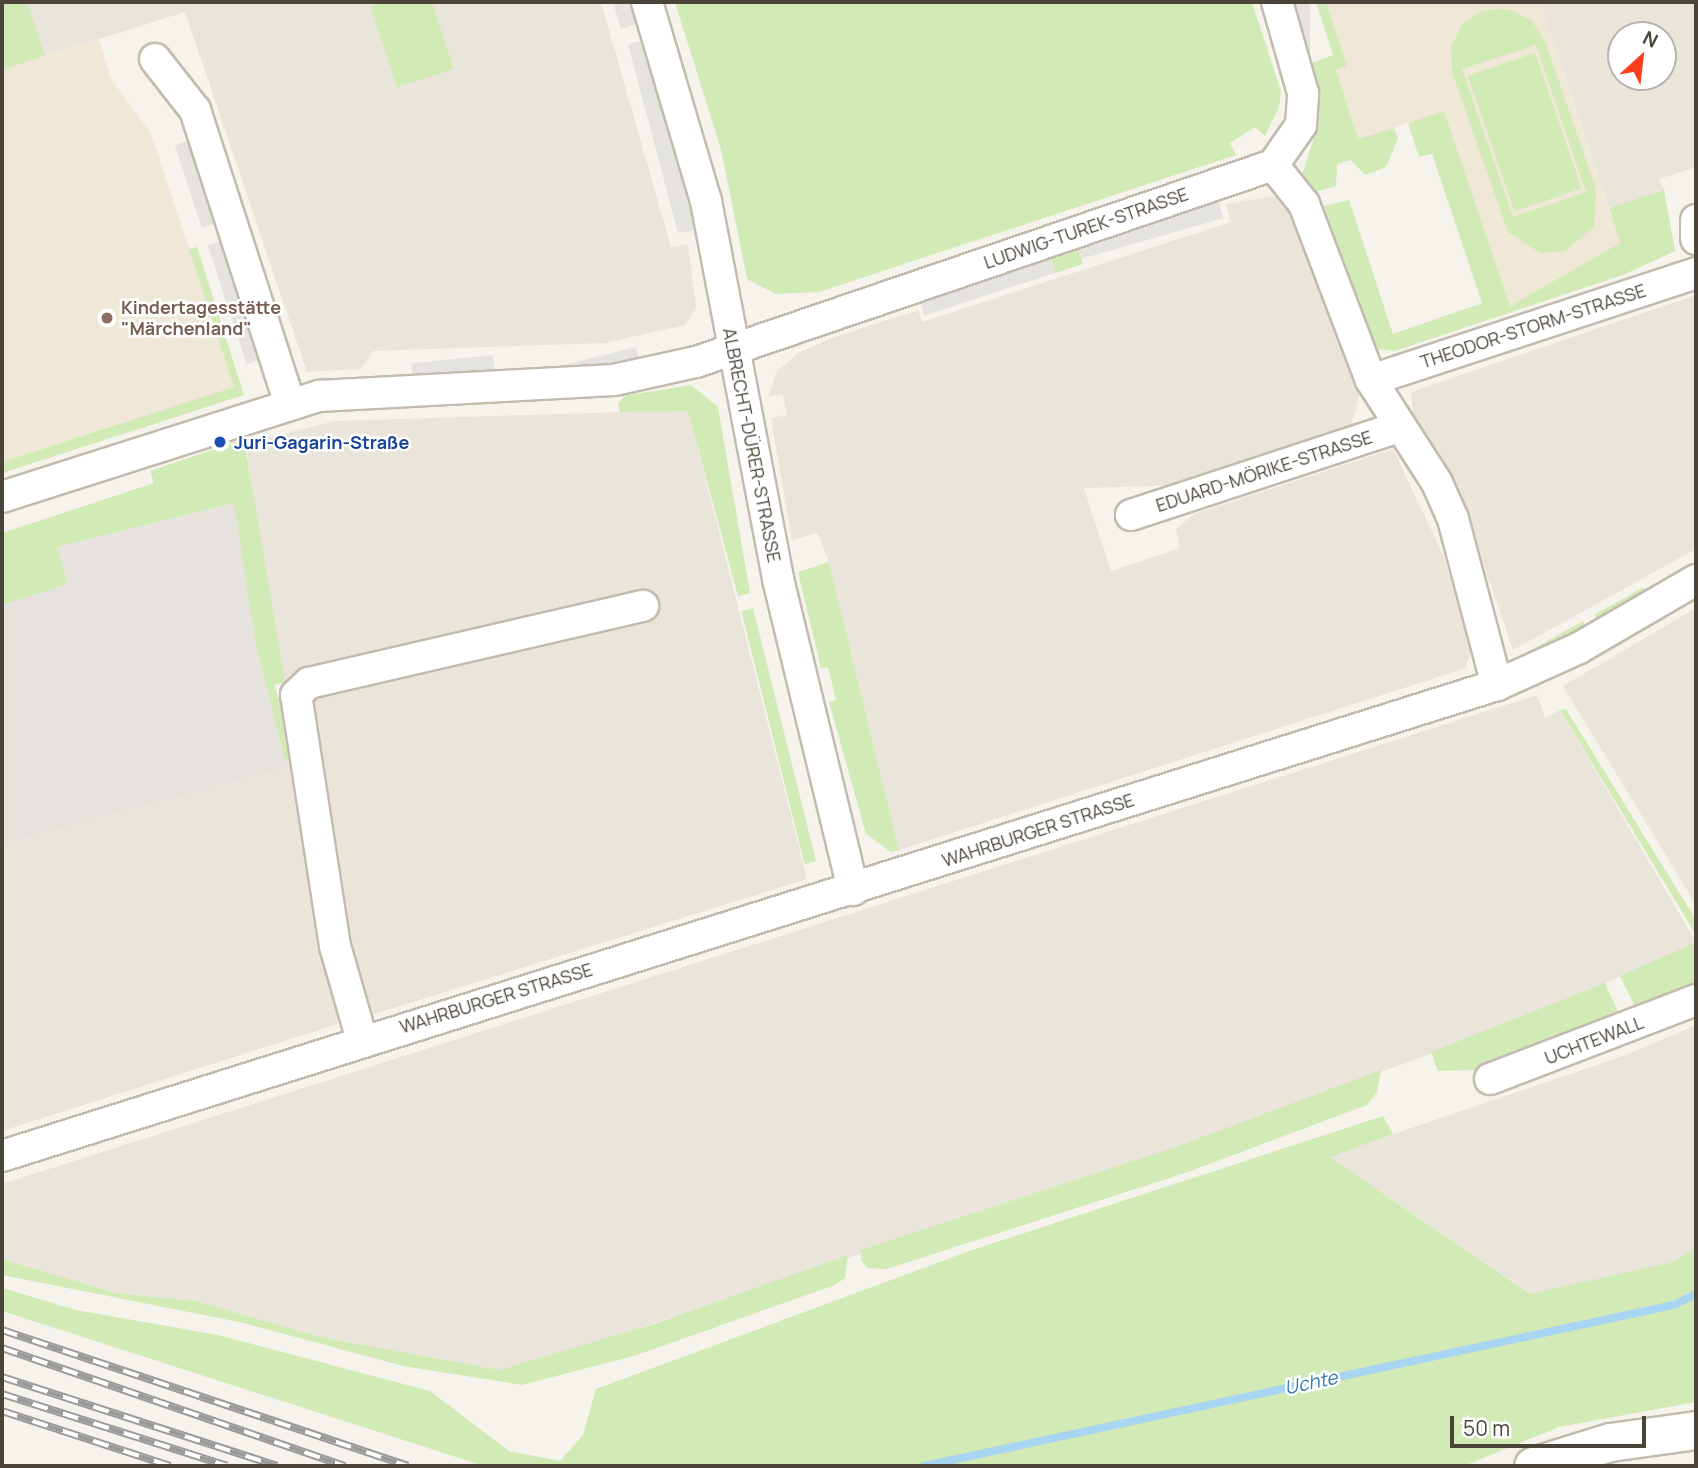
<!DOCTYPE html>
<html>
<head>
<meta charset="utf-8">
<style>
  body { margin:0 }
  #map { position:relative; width:1698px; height:1468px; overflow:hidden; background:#f6f3ec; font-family:Manrope,sans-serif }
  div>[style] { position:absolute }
  .residential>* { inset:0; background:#eae5da }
  .industrial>* { inset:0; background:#e6e2dd }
  .education>* { inset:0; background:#efe8d6 }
  .green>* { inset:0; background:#d2eab5; transform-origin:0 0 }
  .parking>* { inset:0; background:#e5e3e0; transform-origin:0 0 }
  .stream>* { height:8px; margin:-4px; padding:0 4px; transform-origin:4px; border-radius:4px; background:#a9d4f2 }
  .roads { filter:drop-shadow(2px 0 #c2bbae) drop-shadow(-2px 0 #c2bbae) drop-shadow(0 2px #c2bbae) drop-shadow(0 -2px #c2bbae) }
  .minor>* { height:30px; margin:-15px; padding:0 15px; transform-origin:15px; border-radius:15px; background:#fff }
  .tertiary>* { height:37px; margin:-18.5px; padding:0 18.5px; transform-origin:18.5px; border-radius:18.5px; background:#fff }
  .rail>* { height:8px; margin-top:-4px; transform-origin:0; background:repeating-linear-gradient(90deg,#fff 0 16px,#9a9a9a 0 32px); box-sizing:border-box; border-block:2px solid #9a9a9a }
  .dots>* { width:19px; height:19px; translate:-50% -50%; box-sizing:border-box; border:4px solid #fff; border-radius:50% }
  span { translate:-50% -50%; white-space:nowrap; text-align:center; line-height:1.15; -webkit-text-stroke:5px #fff; paint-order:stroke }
  .street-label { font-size:18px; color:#4b4439 }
  .education-label { font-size:18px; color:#785e54; font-weight:700 }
  .left { translate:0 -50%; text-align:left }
  .transit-label { font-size:18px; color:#164399; font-weight:700 }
  .water-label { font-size:19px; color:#2e7ab2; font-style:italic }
  .frame { position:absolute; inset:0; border:4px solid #4b4439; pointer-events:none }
  .north { position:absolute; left:1607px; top:21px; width:70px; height:70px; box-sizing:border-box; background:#fff; border:2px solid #b7b4b0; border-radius:50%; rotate:27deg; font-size:19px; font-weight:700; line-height:28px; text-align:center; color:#4b4439 }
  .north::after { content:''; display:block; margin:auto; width:24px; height:32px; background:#fc3f1d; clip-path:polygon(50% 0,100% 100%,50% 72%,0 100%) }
  .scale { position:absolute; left:1450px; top:1416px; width:196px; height:32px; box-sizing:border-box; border:4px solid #4b4439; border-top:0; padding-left:9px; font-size:21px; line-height:24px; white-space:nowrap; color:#4b4439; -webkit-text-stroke:5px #fff; paint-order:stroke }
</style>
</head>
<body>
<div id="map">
  <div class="residential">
    <div style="clip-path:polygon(27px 2px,601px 2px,671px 247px,688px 244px,696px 308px,685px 325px,605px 343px,373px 351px,361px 369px,307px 372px,185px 12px,45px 56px)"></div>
    <div style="clip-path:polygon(evenodd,1540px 2px,1696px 2px,1696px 167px,1659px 179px,1664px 190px,1609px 208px,1540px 2px,1621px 35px,1663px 35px,1663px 77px,1621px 77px,1621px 35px)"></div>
    <div style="clip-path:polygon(1273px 196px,1288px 204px,1360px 394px,1350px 430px,1184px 485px,1084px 488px,1111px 571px,1180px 548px,1176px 529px,1194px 514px,1393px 449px,1444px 557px,1471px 649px,1466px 668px,899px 850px,829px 562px,818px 533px,792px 540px,771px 418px,787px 415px,783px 394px,768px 397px,777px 371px,798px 353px,829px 339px,918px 310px,922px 322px,1231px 222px,1226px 204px)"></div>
    <div style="clip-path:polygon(1696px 295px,1696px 549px,1513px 650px,1462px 501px,1413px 414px,1411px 392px)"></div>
    <div style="clip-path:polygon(688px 410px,807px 879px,368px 1016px,345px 945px,305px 695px,632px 602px,285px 682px,272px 635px,246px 443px,335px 421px)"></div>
    <div style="clip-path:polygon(1696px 608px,1696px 905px,1563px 686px)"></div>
    <div style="clip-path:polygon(1537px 695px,1545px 718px,1560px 710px,1696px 942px,1531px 1017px,1174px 1148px,527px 1366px,500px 1370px,320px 1337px,195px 1301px,115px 1293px,2px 1259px,2px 1184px)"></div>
    <div style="clip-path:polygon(295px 758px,344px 1022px,2px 1131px,2px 844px,286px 767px,285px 761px)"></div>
    <div style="clip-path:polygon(1696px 1025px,1696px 1248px,1672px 1262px,1531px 1294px,1329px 1156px,1623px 1056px)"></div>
  </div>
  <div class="industrial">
    <div style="clip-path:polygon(235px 503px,255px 640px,287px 767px,2px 844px,2px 605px,68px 584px,57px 547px)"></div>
  </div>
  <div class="education">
    <div style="clip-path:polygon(1326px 2px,1540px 2px,1620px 243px,1510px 306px,1444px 112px,1358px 139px,1336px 70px,1347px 66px)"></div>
    <div style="clip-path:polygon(99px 39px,111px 79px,151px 133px,235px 387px,2px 462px,2px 70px)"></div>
  </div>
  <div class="green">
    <div style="clip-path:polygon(2px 2px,27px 2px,45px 56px,2px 70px)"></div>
    <div style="clip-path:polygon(386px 2px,432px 2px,454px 69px,397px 87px,370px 7px)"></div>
    <div style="clip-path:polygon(675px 2px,1252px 2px,1281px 91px,1279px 107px,1265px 136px,1255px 127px,1230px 143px,1236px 155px,819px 292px,776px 294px,747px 279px,721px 150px)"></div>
    <div style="clip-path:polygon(1316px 2px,1326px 2px,1347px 66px,1336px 70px,1358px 139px,1394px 128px,1398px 138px,1386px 167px,1365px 175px,1351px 160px,1337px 164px,1336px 186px,1315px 192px,1300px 181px,1319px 122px,1312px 63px,1333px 55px)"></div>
    <div style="clip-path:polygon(evenodd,1508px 9px,1531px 20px,1545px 41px,1596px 189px,1594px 227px,1565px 251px,1540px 253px,1508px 232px,1452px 72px,1451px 47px,1462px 24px,1483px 10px,1508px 9px,1536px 45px,1586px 192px,1513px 217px,1462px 69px,1536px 45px)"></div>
    <div style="left:1535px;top:53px;width:143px;height:71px;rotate:71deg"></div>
    <div style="clip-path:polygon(1444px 111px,1510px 306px,1620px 243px,1609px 208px,1664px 190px,1675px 251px,1623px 275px,1395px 351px,1376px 349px,1324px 206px,1349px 200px,1393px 334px,1482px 303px,1432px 154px,1419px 157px,1408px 123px)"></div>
    <div style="left:1077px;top:246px;width:19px;height:29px;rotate:72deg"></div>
    <div style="clip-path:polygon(197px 247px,244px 395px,2px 473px,2px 462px,234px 387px,189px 249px)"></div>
    <div style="clip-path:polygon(691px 385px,718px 407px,750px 593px,738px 596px,688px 411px,620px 412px,618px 404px,624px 396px)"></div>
    <div style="clip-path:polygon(244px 439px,285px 682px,274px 685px,294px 739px,295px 758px,285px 761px,255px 640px,234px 503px,57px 547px,68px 584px,2px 605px,2px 533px,154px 483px,150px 471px)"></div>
    <div style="clip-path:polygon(829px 562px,899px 850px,891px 852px,866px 834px,829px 702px,836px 700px,828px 667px,821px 668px,798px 572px)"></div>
    <div style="clip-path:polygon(1644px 587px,1647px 599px,1604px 624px,1594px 615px)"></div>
    <div style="left:753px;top:608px;width:261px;height:12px;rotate:76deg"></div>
    <div style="clip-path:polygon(1583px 621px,1585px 628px,1530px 662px,1524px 654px)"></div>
    <div style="clip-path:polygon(1566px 709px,1696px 920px,1696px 935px,1560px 710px)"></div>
    <div style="clip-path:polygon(1696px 942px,1696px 990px,1638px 1013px,1620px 976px)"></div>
    <div style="clip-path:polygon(1605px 983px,1621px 1018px,1483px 1070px,1438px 1071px,1431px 1052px)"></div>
    <div style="clip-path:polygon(1381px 1070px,1377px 1092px,1367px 1105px,1185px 1173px,887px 1269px,867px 1268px,861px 1260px,861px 1250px,1173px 1148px)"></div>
    <div style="clip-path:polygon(1383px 1116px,1393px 1134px,1330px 1157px,1530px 1294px,1672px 1262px,1696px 1248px,1696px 1402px,1559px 1427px,1464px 1466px,484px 1466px,2px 1311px,2px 1288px,76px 1310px,218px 1335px,430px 1391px,509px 1451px,560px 1461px,583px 1435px,596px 1389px,972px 1250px)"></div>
    <div style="clip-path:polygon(848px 1255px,845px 1278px,835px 1285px,637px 1355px,522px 1385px,403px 1366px,244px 1323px,2px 1275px,2px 1259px,115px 1293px,195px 1301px,320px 1337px,500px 1370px,654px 1324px)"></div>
  </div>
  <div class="parking">
    <div style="clip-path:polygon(613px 2px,633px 2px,640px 23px,621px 29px)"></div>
    <div style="left:1292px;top:2px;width:18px;height:59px"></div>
    <div style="clip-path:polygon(645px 40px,683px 168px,697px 230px,678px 233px,628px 44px)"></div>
    <div style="left:191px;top:140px;width:87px;height:17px;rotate:72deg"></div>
    <div style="left:1218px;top:200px;width:19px;height:148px;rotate:74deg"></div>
    <div style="left:224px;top:240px;width:125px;height:17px;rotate:72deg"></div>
    <div style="left:1049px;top:255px;width:19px;height:137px;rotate:72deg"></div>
    <div style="left:636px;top:347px;width:16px;height:132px;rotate:76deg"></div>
    <div style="left:493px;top:355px;width:18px;height:82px;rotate:84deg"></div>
  </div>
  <div class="stream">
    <div style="left:924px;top:1466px;width:767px;rotate:-12.12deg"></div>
    <div style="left:1674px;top:1305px;width:25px;rotate:-27deg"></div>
  </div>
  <div class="roads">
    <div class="minor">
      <div style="left:647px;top:2px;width:208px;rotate:73.5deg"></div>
      <div style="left:706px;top:201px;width:385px;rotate:79.2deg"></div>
      <div style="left:778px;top:579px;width:320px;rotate:76.4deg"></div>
      <div style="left:155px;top:59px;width:65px;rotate:51.9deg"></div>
      <div style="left:195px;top:110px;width:309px;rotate:72.1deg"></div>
      <div style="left:1273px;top:165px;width:50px;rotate:51.5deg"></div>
      <div style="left:1304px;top:204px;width:188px;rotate:69.2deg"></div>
      <div style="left:1371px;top:380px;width:122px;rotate:57.3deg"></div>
      <div style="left:1437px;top:483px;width:39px;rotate:66deg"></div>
      <div style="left:1453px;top:519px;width:172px;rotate:75.2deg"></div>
      <div style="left:1696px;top:220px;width:19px;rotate:90deg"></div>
      <div style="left:1371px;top:380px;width:342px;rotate:-18.2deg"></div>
      <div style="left:2px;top:497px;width:333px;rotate:-17.7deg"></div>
      <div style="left:319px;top:396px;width:295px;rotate:-3.1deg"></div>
      <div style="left:614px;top:380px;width:84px;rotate:-12.4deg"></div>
      <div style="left:696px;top:362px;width:610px;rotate:-18.85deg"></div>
      <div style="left:1273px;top:165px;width:49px;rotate:-55deg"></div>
      <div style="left:1301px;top:125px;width:32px;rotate:-86deg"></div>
      <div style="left:1303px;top:93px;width:95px;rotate:-105.9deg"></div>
      <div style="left:1131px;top:515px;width:281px;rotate:-18.2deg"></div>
      <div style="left:362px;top:1040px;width:98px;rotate:-106deg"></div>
      <div style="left:335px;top:946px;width:254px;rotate:-98.8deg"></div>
      <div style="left:296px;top:695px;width:18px;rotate:-43deg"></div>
      <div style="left:309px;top:683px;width:343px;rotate:-13deg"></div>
      <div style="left:1490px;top:1079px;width:221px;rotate:-21deg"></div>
      <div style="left:2px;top:1156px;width:1567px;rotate:-17.49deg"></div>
      <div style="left:1497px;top:685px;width:90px;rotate:-24.3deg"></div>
      <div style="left:1579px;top:648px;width:135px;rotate:-30.2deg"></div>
    </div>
    <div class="tertiary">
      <div style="left:1533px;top:1466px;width:81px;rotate:-17.3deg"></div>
      <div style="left:1610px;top:1442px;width:87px;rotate:-7.9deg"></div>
    </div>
  </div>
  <div class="rail">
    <div style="left:2px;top:1330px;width:428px;rotate:18.5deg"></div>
    <div style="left:2px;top:1348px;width:363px;rotate:19deg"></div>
    <div style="left:2px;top:1377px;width:289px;rotate:17.9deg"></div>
    <div style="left:2px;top:1394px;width:236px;rotate:17.7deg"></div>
    <div style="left:2px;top:1411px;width:177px;rotate:18.1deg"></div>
  </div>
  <div class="dots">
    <div style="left:107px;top:318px;background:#8d6e63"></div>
    <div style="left:220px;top:442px;background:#1a4fb4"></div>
  </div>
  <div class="street-label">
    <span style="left:1086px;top:228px;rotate:-19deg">LUDWIG-TUREK-STRASSE</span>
    <span style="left:1533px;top:326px;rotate:-18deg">THEODOR-STORM-STRASSE</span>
    <span style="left:752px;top:445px;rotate:79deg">ALBRECHT-DÜRER-STRASSE</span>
    <span style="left:1264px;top:471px;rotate:-18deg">EDUARD-MÖRIKE-STRASSE</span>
    <span style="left:1038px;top:830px;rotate:-18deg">WAHRBURGER STRASSE</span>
    <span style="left:496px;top:998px;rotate:-17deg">WAHRBURGER STRASSE</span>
    <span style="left:1594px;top:1040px;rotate:-21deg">UCHTEWALL</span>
  </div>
  <div class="education-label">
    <span class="left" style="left:121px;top:318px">Kindertagesstätte<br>"Märchenland"</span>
  </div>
  <div class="transit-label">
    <span class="left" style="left:234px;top:442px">Juri-Gagarin-Straße</span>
  </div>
  <div class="water-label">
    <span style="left:1311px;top:1383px;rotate:-12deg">Uchte</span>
  </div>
  <div class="frame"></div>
  <div class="north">N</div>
  <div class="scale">50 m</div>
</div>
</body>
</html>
